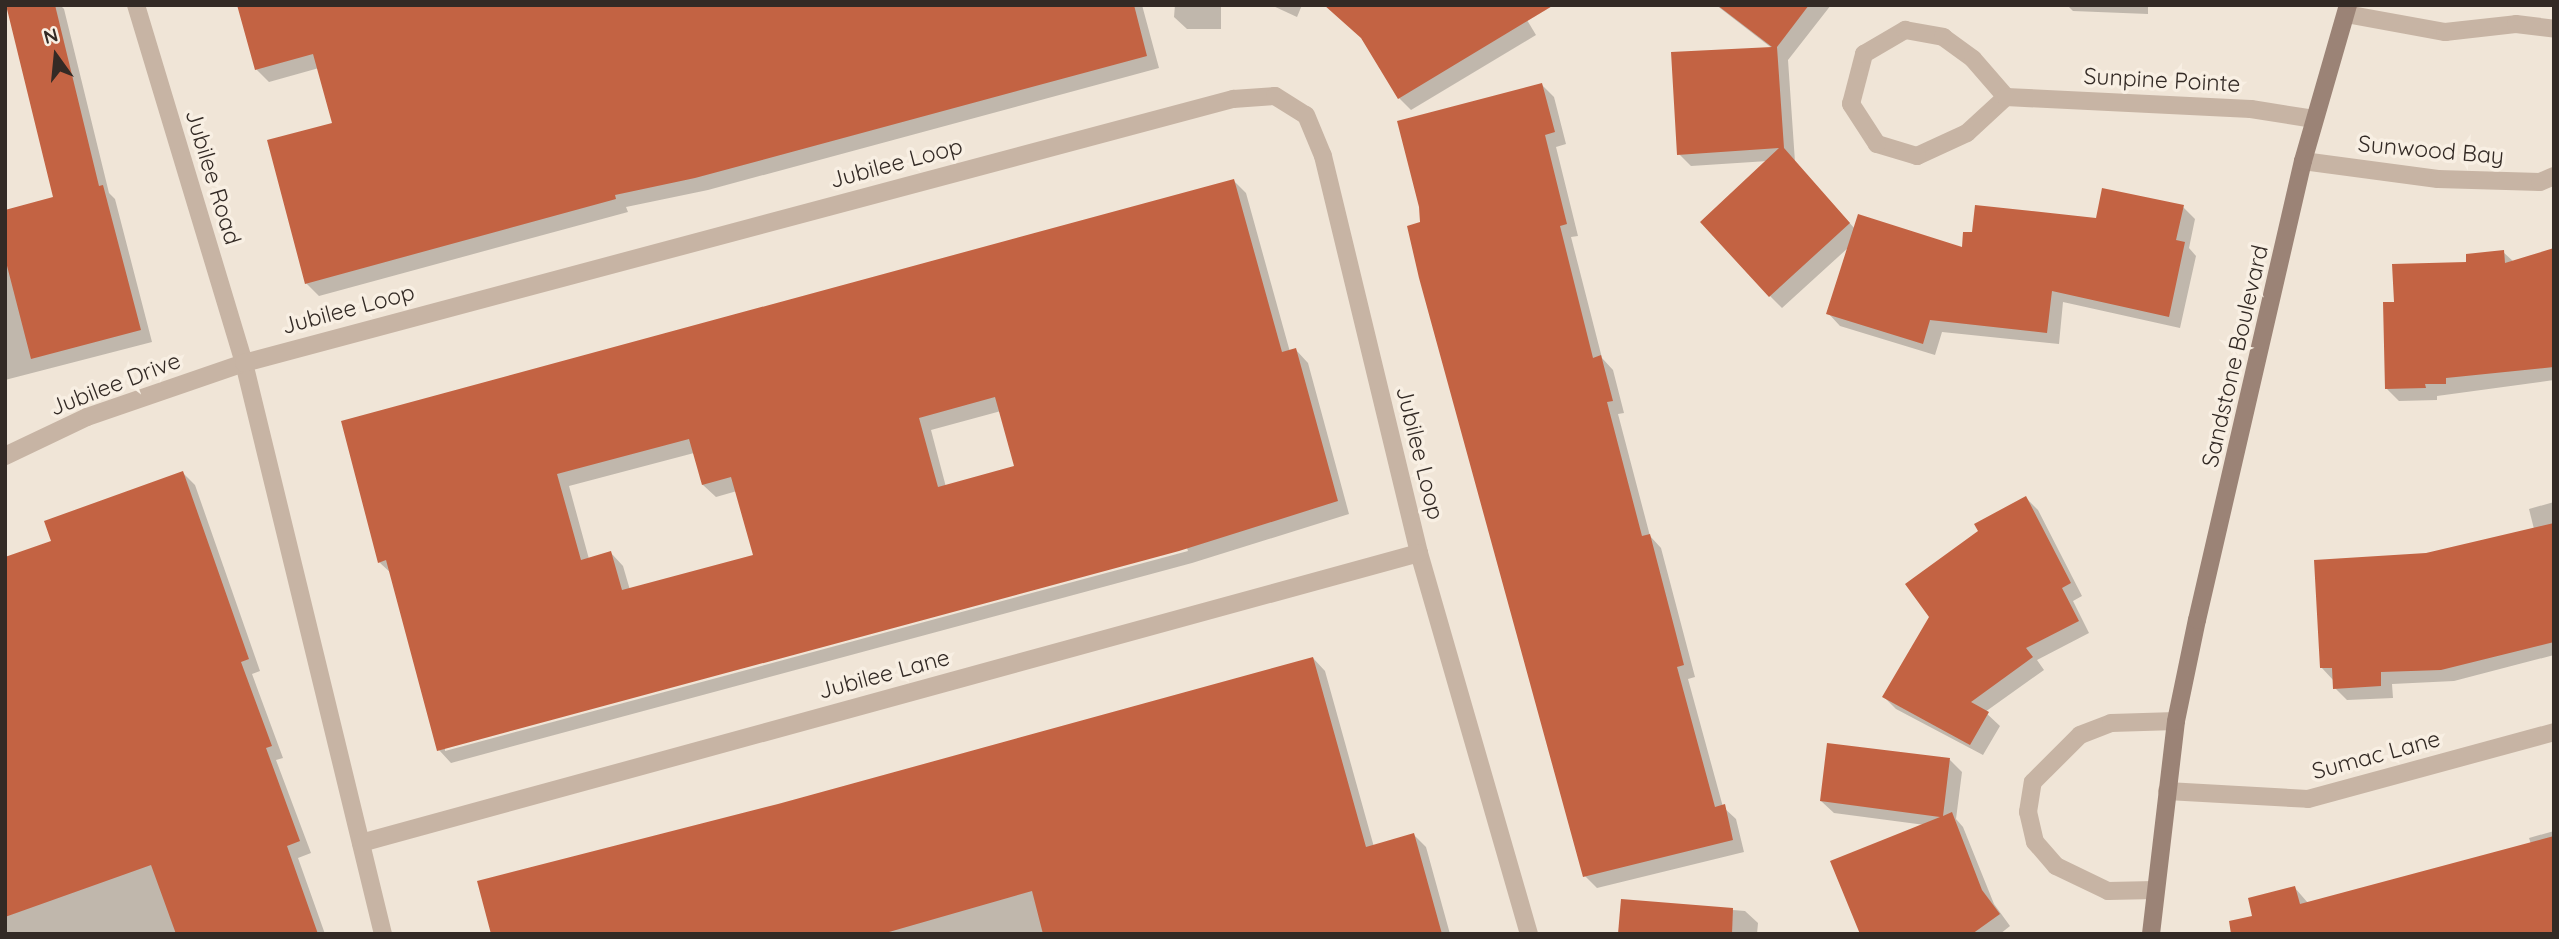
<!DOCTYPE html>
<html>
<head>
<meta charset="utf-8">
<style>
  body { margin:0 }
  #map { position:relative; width:2559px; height:939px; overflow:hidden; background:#f0e5d7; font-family:Quicksand,sans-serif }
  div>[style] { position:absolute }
  .shadow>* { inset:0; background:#0003 }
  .building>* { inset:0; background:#c36343 }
  .street>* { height:18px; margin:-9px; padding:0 9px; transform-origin:9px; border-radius:9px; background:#c7b4a4 }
  .secondary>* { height:18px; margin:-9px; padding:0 9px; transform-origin:9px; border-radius:9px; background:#9b8376 }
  span { translate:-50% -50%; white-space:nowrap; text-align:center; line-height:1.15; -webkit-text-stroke:7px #f8efe3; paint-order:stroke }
  .street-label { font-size:23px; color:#332a25 }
  .frame { position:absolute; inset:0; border:7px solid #332a25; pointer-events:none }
  .north { position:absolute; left:21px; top:21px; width:70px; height:70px; -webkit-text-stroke:5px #f8efe3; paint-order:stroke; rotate:345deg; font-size:19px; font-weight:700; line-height:28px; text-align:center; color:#332a25 }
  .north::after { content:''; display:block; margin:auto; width:24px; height:32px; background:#332a25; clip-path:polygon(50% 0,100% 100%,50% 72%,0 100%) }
</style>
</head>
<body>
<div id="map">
  <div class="shadow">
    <div style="clip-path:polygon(20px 5px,60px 5px,64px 9px,109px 193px,115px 199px,152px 342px,5px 380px,5px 214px,55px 199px)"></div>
    <div style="clip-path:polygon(239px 5px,1142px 5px,1159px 68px,708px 190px,626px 207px,628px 212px,319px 296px,306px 283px,334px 124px,319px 68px,269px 82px,256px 69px)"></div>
    <div style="clip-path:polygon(1175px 5px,1221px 5px,1221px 29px,1187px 29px,1174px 17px)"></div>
    <div style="clip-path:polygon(1271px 5px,1302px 5px,1297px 17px)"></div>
    <div style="clip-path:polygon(1518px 5px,1536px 35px,1411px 110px,1399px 98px)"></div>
    <div style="clip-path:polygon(1716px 5px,1831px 5px,1788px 60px,1795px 162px,1855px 229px,1963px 249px,2097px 220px,2183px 207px,2195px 219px,2189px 248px,2196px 256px,2180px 328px,2063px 302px,2059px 344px,1942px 332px,1935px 355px,1840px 326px,1828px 313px,1849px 247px,1782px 308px,1770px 296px,1768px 161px,1691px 166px,1679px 154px,1773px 49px)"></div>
    <div style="clip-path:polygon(2067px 5px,2261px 5px,2148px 6px,2148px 14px,2073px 11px)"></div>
    <div style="clip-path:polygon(1542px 85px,1554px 97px,1566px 144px,1556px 147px,1578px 236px,1571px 237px,1602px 358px,1613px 370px,1624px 413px,1618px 414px,1650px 536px,1661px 548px,1695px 677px,1688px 679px,1723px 807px,1736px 819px,1744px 852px,1597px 888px,1585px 876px,1422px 223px)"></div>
    <div style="clip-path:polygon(evenodd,1234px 181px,1246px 193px,1290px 352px,1296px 350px,1308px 363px,1349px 514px,1192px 563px,451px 763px,439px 750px,392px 574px,379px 562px,343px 422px,1234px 181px,1001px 411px,1016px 467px,946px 487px,931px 430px,1001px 411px,1234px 181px,694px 453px,703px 485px,716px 497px,737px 491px,755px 556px,630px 590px,623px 566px,611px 553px,589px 559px,569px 486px,694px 453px,1234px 181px,1187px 548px,1188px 551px,445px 751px,445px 747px,1187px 548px)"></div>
    <div style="clip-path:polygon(2554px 250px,2554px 380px,2437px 396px,2437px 400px,2399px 401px,2387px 389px,2396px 304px,2468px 263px,2503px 252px,2514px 262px)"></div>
    <div style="clip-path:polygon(183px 473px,195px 485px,260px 671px,252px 674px,283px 758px,276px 760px,311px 853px,298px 858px,325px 934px,5px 934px,5px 559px,53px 542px)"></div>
    <div style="clip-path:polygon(2026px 498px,2038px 510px,2082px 596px,2073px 601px,2089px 633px,2037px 660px,2044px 670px,1985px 712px,2000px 726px,1983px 755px,1896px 709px,1884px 697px)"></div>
    <div style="clip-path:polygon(2554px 502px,2554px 655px,2454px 681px,2392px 684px,2393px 698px,2347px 700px,2335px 688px,2334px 681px,2321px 667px,2426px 555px,2534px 529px,2529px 509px)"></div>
    <div style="clip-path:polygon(1313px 658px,1325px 671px,1374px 847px,1414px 835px,1426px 847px,1450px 934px,493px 934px,778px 806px)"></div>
    <div style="clip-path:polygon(1950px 760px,1962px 772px,1956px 819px,1963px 827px,1994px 904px,2010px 926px,2000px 934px,1872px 934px,1925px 825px,1834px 813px,1821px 801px)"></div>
    <div style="clip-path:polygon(2554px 831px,2554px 934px,2249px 934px,2295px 888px,2308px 903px,2531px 844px,2529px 838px)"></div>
    <div style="clip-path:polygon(1622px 901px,1745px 911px,1758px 923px,1757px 934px,1620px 934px)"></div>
  </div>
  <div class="building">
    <div style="clip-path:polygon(6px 5px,55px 5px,99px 186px,103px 185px,141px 330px,31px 359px,5px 258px,5px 210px,53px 197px)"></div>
    <div style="clip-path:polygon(237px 5px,1134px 5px,1147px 56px,695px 178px,615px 195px,616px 199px,305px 284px,267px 140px,332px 123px,313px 54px,255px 70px)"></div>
    <div style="clip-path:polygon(1324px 5px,1554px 5px,1398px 99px,1361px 38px)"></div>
    <div style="clip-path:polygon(1717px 5px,1809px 5px,1777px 47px,1784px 148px,1850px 223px,1769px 297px,1700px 222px,1779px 148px,1677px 155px,1671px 52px,1772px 47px)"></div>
    <div style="clip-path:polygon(1542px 83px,1555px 132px,1545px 135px,1567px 224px,1560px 226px,1593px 358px,1601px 355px,1613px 401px,1607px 402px,1642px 536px,1650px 534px,1675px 630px,1684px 665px,1677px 667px,1715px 807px,1725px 804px,1733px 840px,1583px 877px,1419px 278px,1407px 226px,1420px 222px,1419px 207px,1397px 121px)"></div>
    <div style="clip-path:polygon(evenodd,1234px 179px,1282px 352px,1296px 348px,1338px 501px,1179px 551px,437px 751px,386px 560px,378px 563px,341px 421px,1234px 179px,995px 397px,1014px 466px,938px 487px,919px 418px,995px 397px,1234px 179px,689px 439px,702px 485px,731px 477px,753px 555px,622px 590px,611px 551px,581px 560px,557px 474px,689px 439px)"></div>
    <div style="clip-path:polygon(2102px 188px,2184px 205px,2176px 240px,2185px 242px,2169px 317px,2052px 291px,2047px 333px,1930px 320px,1923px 344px,1826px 314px,1858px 214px,1962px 247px,1963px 232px,1972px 232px,1975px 205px,2096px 218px)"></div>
    <div style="clip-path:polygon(2554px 248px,2554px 367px,2446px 378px,2446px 384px,2425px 384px,2426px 388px,2385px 389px,2383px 302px,2394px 302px,2392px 264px,2466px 262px,2466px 254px,2504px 250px,2505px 263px)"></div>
    <div style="clip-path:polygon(183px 471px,249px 659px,241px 662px,272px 746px,266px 748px,300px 841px,287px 846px,318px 934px,176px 934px,151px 865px,5px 917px,5px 557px,51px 541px,44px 521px)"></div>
    <div style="clip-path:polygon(2026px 496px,2071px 583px,2062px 588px,2079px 621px,2026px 648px,2033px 657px,1971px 702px,1989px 712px,1970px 745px,1882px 697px,1929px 617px,1905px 584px,1978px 531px,1974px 524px)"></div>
    <div style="clip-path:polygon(2554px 523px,2554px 642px,2441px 670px,2381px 672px,2381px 686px,2333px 689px,2332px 668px,2320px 668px,2314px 560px,2426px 553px)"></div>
    <div style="clip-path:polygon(1313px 657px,1366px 847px,1414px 833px,1442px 934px,1043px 934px,1032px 891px,882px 934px,491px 934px,477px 881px,778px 804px)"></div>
    <div style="clip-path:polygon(1827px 743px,1950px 758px,1943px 816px,1952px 812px,1982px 890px,2000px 914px,1972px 934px,1860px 934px,1830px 861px,1940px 817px,1820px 801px)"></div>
    <div style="clip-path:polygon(2554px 836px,2554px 934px,2231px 934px,2229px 921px,2252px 916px,2248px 898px,2295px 886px,2300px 904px)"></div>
    <div style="clip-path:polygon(1621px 899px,1733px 908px,1732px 934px,1618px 934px)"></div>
  </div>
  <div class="street">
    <div style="left:136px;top:5px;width:374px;rotate:73.2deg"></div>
    <div style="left:244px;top:363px;width:588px;rotate:76.32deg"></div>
    <div style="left:2346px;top:14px;width:101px;rotate:10.3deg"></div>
    <div style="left:2445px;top:32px;width:71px;rotate:-6.4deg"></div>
    <div style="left:2516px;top:24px;width:38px;rotate:7deg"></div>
    <div style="left:2006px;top:97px;width:53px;rotate:137.3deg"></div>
    <div style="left:1967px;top:133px;width:55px;rotate:155.3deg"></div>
    <div style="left:1917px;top:156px;width:42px;rotate:-163.3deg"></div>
    <div style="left:1877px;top:144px;width:48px;rotate:-123deg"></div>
    <div style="left:1851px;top:104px;width:52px;rotate:-75.4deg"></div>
    <div style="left:1864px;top:54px;width:48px;rotate:-30.3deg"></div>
    <div style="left:1905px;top:30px;width:39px;rotate:10deg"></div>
    <div style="left:1943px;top:37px;width:37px;rotate:36deg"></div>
    <div style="left:1973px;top:59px;width:50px;rotate:49deg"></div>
    <div style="left:2006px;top:97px;width:245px;rotate:2.8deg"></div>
    <div style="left:2251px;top:109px;width:64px;rotate:9deg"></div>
    <div style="left:2303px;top:161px;width:136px;rotate:7.6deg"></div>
    <div style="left:2438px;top:179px;width:102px;rotate:1.7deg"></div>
    <div style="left:2540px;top:182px;width:15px;rotate:-23deg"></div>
    <div style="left:5px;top:456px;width:91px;rotate:-25.4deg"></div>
    <div style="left:87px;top:417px;width:166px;rotate:-19deg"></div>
    <div style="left:244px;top:363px;width:1024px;rotate:-14.95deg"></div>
    <div style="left:1233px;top:99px;width:42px;rotate:-4.1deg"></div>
    <div style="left:1275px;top:96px;width:36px;rotate:32deg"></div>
    <div style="left:1306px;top:115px;width:44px;rotate:67.5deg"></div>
    <div style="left:1323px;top:156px;width:408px;rotate:76.4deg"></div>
    <div style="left:1419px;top:553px;width:397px;rotate:73.9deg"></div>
    <div style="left:2167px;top:791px;width:141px;rotate:3.2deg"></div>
    <div style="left:2308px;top:799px;width:255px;rotate:-15.2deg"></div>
    <div style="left:361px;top:843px;width:1097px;rotate:-15.33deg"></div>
    <div style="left:2155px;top:890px;width:47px;rotate:178.8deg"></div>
    <div style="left:2108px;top:891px;width:58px;rotate:-154.3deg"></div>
    <div style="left:2056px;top:866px;width:32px;rotate:-131deg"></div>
    <div style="left:2035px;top:842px;width:31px;rotate:-103deg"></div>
    <div style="left:2028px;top:812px;width:30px;rotate:-81deg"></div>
    <div style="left:2033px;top:782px;width:66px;rotate:-45deg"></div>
    <div style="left:2080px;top:735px;width:33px;rotate:-21deg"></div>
    <div style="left:2111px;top:723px;width:65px;rotate:-1.8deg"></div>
  </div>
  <div class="secondary">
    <div style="left:2151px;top:934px;width:214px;rotate:-83.3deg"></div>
    <div style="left:2176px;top:721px;width:103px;rotate:-78.3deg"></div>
    <div style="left:2197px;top:620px;width:471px;rotate:-77deg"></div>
    <div style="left:2303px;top:161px;width:162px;rotate:-73.9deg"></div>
  </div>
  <div class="street-label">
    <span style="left:2162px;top:80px;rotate:3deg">Sunpine Pointe</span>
    <span style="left:2431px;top:150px;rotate:5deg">Sunwood Bay</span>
    <span style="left:896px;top:163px;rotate:-15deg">Jubilee Loop</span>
    <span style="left:213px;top:177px;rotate:73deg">Jubilee Road</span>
    <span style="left:348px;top:309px;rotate:-15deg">Jubilee Loop</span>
    <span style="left:2235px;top:356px;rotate:-77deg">Sandstone Boulevard</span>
    <span style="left:115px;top:384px;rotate:-21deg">Jubilee Drive</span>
    <span style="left:1420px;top:453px;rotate:76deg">Jubilee Loop</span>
    <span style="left:884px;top:674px;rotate:-15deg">Jubilee Lane</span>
    <span style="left:2376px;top:755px;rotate:-15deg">Sumac Lane</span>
  </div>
  <div class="frame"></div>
  <div class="north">N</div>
</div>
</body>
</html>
